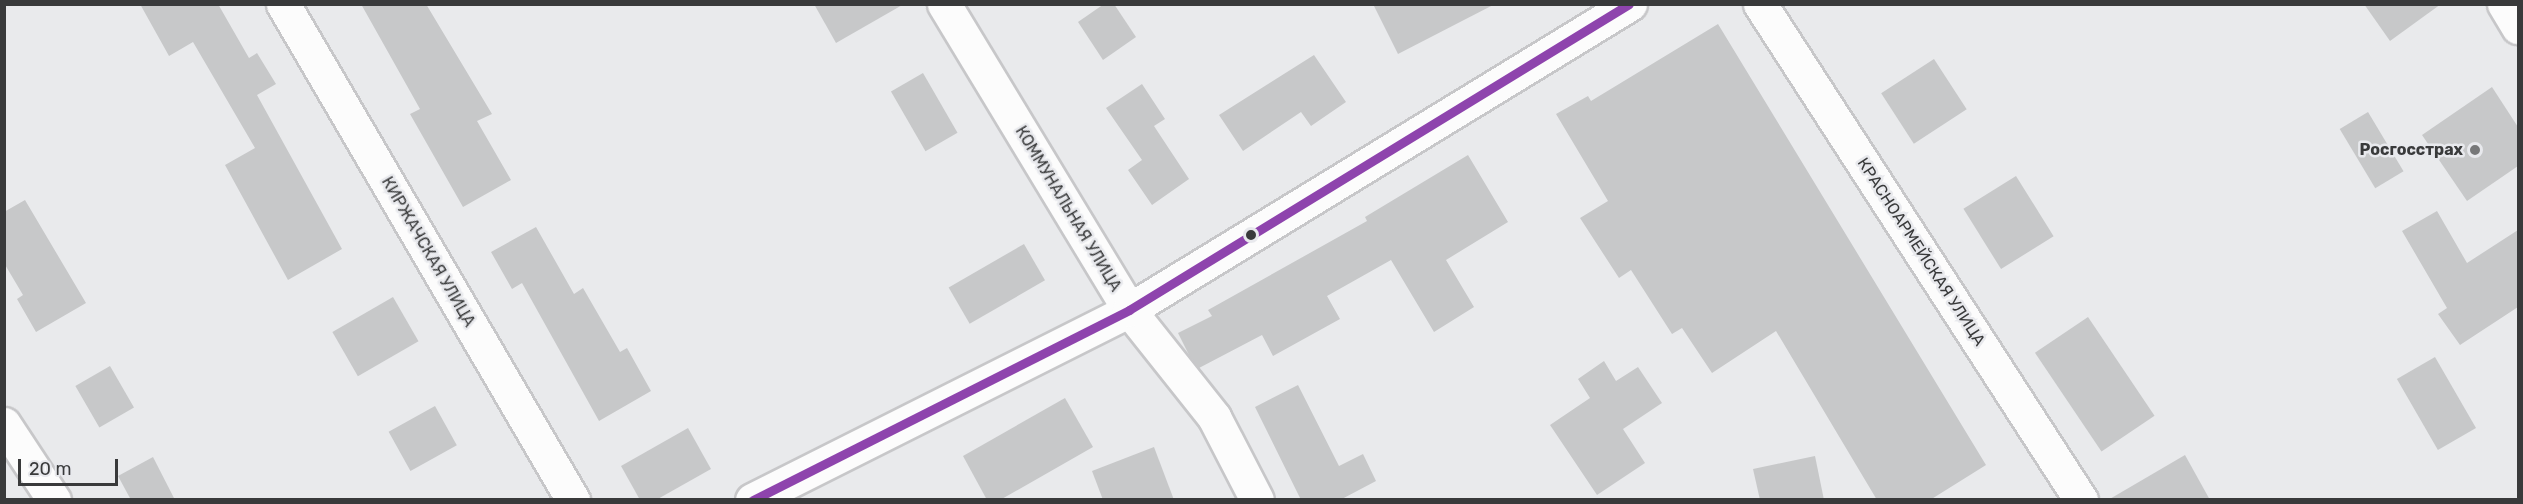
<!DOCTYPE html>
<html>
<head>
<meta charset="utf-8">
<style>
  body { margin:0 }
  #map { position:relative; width:2523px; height:504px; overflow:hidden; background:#e9eaec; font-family:Rubik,sans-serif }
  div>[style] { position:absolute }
  .building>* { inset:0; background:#c7c8c9; transform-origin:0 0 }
  .roads { filter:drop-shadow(2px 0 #c7c7c9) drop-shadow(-2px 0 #c7c7c9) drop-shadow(0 2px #c7c7c9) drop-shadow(0 -2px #c7c7c9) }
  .minor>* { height:33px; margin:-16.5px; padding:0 16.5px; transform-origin:16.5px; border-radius:16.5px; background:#fcfcfc }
  .bus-1>* { height:9px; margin:-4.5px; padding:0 4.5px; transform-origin:4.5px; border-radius:4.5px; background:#8e44ad }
  .dots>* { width:16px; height:16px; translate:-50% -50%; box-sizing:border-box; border:3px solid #e8e9ed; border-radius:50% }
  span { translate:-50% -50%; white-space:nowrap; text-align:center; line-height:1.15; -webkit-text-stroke:5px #e8e9ed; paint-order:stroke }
  .poi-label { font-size:16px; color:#393a3b; font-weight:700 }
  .right { translate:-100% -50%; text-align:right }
  .street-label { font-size:16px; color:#393a3b }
  .frame { position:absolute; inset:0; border:6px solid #393a3b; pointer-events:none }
  .scale { position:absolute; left:18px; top:459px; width:100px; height:27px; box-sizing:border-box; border:3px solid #393a3b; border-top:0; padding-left:8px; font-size:18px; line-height:21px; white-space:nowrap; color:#393a3b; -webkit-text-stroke:4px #e8e9ed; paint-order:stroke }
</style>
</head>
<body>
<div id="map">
  <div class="building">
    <div style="clip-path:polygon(140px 4px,218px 4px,249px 58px,257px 53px,276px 84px,257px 95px,342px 249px,288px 280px,225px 165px,255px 148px,193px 42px,169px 56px)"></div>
    <div style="clip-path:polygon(361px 4px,426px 4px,492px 114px,477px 121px,511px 180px,463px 207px,410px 114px,420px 109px)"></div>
    <div style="clip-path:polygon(814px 4px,904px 4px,836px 43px)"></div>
    <div style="clip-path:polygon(1104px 4px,1114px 4px,1136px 37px,1103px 60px,1078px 22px)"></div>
    <div style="clip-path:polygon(1373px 4px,1495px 4px,1398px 54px)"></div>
    <div style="clip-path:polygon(2364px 4px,2441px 4px,2390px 41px)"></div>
    <div style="clip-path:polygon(1718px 24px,1986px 465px,1930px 500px,1877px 500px,1776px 331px,1712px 373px,1682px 328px,1672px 334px,1631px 270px,1619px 278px,1580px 218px,1608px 201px,1556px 114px,1588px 96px,1591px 101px)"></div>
    <div style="clip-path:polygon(1314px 55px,1346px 102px,1311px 126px,1301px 112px,1243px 151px,1219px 115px)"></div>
    <div style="left:1934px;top:59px;width:60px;height:63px;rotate:57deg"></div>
    <div style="left:923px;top:73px;width:69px;height:37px;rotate:60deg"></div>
    <div style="clip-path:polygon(1142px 84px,1165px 119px,1154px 126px,1189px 179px,1152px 205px,1128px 170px,1142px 160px,1106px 108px)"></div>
    <div style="clip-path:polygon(2492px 87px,2518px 127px,2518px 166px,2467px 201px,2422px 135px)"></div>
    <div style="left:2368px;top:112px;width:69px;height:33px;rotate:59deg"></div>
    <div style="clip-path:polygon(1468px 155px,1508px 222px,1446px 260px,1474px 307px,1434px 332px,1391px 260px,1327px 296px,1340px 319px,1273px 356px,1262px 335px,1199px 368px,1190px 357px,1178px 333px,1212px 316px,1208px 310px,1367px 221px,1365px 217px)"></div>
    <div style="left:2016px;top:176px;width:71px;height:62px;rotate:58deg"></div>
    <div style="clip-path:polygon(25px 200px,86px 303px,36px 332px,17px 299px,23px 295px,4px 263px,4px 212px)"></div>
    <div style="clip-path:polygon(2437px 211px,2467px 263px,2518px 230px,2518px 307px,2460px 345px,2438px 314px,2447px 308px,2402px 231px)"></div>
    <div style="clip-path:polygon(536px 227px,574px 294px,583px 288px,620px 352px,627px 348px,651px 391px,599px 421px,522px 283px,512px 289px,491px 252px)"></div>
    <div style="left:1024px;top:244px;width:42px;height:87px;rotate:60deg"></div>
    <div style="left:393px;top:297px;width:51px;height:70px;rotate:60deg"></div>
    <div style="left:2088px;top:317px;width:119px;height:64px;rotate:56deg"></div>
    <div style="left:2435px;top:357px;width:82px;height:44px;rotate:60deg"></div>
    <div style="clip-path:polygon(1604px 361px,1616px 381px,1638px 367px,1662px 403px,1623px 429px,1645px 463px,1597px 495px,1550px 425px,1590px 398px,1578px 379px)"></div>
    <div style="left:110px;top:366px;width:48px;height:40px;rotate:60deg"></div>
    <div style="clip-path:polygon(1298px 385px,1339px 466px,1363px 454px,1376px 481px,1340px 500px,1301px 500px,1255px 407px)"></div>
    <div style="clip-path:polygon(1065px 398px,1093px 447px,1000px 500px,987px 500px,963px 456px)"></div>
    <div style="left:435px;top:406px;width:45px;height:53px;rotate:61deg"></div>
    <div style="clip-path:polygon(688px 428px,711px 469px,656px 500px,640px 500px,621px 466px)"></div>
    <div style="clip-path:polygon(1154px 447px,1174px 500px,1103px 500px,1092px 471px)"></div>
    <div style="clip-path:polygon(2185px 455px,2210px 500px,2108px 500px)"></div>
    <div style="clip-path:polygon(1815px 456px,1824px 500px,1760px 500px,1753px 469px)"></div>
    <div style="clip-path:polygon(153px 457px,175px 500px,131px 500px,118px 476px)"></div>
  </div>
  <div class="roads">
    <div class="minor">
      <div style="left:283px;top:4px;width:575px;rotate:59.69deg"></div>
      <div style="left:944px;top:4px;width:358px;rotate:58.8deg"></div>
      <div style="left:1129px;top:310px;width:137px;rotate:51.5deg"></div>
      <div style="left:1214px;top:417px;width:93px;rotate:62.6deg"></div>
      <div style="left:1760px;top:4px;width:591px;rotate:57.09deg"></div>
      <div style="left:2504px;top:4px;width:27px;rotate:59deg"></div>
      <div style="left:4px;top:424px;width:91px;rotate:56.7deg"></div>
      <div style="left:752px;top:500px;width:422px;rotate:-26.7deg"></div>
      <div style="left:1129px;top:310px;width:587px;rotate:-31.42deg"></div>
    </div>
  </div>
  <div class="bus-1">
    <div style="left:753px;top:500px;width:421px;rotate:-26.8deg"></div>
    <div style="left:1129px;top:310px;width:586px;rotate:-31.47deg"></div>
  </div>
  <div class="dots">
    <div style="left:2475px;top:150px;background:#777879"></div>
    <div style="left:1251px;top:235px;background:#393a3b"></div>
  </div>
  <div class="poi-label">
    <span class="right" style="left:2463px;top:150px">Росгосстрах</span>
  </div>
  <div class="street-label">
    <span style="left:1068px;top:209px;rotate:59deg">КОММУНАЛЬНАЯ УЛИЦА</span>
    <span style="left:428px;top:252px;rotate:60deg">КИРЖАЧСКАЯ УЛИЦА</span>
    <span style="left:1921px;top:252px;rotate:57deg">КРАСНОАРМЕЙСКАЯ УЛИЦА</span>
  </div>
  <div class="frame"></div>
  <div class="scale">20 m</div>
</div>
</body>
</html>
